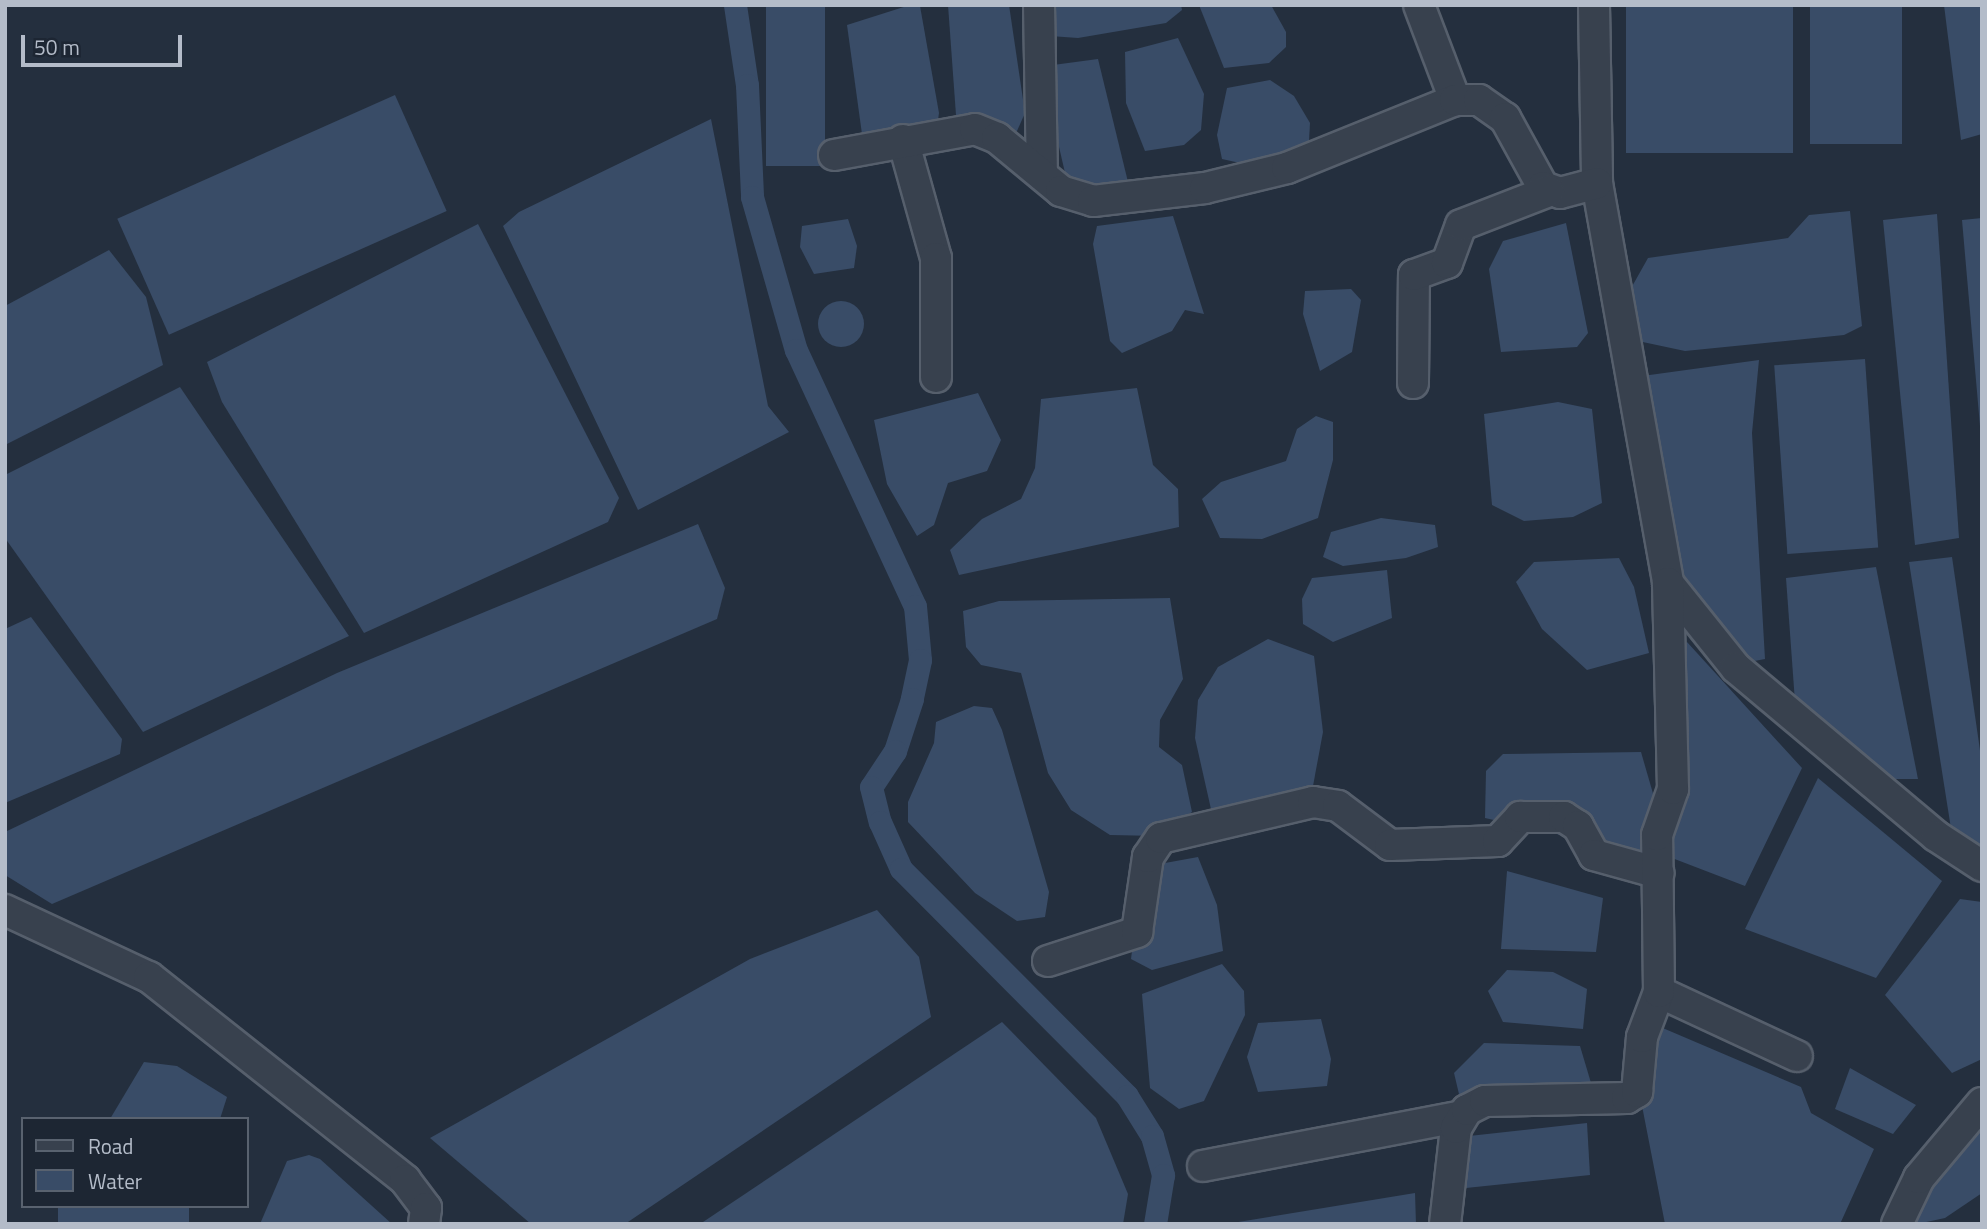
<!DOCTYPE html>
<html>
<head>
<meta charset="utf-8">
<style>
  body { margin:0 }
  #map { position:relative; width:1987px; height:1229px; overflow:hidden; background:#242f3e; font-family:"Titillium Web",sans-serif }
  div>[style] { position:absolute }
  .water>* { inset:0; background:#394c67; transform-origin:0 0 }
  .round { border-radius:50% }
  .canal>* { height:23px; margin:-11.5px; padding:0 11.5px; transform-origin:11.5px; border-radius:11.5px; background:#394c67 }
  .roads { filter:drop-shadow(2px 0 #565f6c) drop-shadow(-2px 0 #565f6c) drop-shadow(0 2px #565f6c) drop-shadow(0 -2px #565f6c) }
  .minor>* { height:30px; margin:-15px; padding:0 15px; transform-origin:15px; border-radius:15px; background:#38414e }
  span { translate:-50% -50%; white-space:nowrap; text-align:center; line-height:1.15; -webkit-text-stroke:5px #1d2633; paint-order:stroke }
  .frame { position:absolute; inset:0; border:7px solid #b4bcc9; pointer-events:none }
  .legend { position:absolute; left:21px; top:1117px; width:228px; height:91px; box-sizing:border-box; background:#1d2633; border:2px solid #59626f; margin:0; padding:9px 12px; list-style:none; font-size:21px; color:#b4bcc9 }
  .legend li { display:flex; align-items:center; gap:14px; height:35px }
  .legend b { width:35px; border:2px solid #59626f }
  .scale { position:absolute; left:21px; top:35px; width:161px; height:32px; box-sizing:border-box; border:4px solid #b4bcc9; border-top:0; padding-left:9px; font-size:21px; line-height:24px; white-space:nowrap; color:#b4bcc9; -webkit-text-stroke:5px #1d2633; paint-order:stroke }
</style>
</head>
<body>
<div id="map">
  <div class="water">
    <div style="left:766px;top:5px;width:59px;height:161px"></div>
    <div style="clip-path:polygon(910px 5px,920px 6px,939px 113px,936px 134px,865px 156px,847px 25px)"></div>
    <div style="clip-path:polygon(948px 5px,1009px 5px,1025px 113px,1017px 131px,984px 137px,957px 129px)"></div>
    <div style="clip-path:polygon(1037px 5px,1181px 5px,1182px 10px,1166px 23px,1078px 38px,1050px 36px)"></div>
    <div style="clip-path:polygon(1199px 5px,1271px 5px,1286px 32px,1286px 47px,1269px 63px,1224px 68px)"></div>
    <div style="left:1626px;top:5px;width:167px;height:148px"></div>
    <div style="left:1810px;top:5px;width:92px;height:139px"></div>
    <div style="clip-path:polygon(1944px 5px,1982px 5px,1982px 134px,1961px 140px)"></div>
    <div style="clip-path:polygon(1178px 38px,1204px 94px,1201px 130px,1184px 145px,1145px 151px,1126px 103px,1125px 52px)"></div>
    <div style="clip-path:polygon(1098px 59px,1128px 182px,1119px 195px,1069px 190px,1050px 108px,1053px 65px)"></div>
    <div style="clip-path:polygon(1270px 80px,1294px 96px,1310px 123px,1309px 141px,1249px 165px,1222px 159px,1217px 135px,1227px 88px)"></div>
    <div style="left:395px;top:95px;width:127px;height:304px;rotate:66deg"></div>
    <div style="clip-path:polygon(711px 119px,768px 406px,789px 432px,638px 510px,503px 226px,519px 212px)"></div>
    <div style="clip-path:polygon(1850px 211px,1862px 326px,1844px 335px,1685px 351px,1638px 341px,1625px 299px,1648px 258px,1788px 238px,1809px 215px)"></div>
    <div style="clip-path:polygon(1937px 214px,1959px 538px,1915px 545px,1883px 220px)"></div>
    <div style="clip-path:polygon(1173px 216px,1204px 314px,1185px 310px,1172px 331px,1122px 353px,1110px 341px,1093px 244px,1097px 226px)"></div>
    <div style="clip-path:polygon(1982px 218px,1982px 449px,1962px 220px)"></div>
    <div style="clip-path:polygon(848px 219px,857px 246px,854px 268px,814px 274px,800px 247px,802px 226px)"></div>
    <div style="clip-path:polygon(1566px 223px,1588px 333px,1577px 347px,1501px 352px,1489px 269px,1503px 241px)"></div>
    <div style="clip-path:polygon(478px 224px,619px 498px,608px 522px,364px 633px,222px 402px,207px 362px)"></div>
    <div style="clip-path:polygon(109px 250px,146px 297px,163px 365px,5px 445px,5px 306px)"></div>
    <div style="clip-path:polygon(1351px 289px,1361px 300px,1352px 352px,1320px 371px,1303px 314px,1305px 291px)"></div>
    <div class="round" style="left:818px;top:301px;width:46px;height:46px"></div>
    <div style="left:1865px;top:359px;width:189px;height:91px;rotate:86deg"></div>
    <div style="clip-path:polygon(1759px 360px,1752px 433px,1765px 659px,1749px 662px,1674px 570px,1635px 377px)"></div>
    <div style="clip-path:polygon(180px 387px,349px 636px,143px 732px,5px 538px,5px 475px)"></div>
    <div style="clip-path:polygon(1137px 388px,1153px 465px,1178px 489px,1179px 527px,959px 575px,950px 550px,982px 519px,1021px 499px,1035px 468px,1041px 399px)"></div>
    <div style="clip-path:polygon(978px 393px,1001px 440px,987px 471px,948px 483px,934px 525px,917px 536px,887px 484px,874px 420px)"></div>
    <div style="clip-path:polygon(1558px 402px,1592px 409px,1602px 503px,1573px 517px,1524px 521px,1492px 505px,1484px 414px)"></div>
    <div style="clip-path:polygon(1316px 416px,1333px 422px,1333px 460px,1318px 518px,1262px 539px,1220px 538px,1202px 499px,1221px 482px,1286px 461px,1297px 429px)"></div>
    <div style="clip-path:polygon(1381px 518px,1435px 525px,1438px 547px,1406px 558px,1343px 566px,1323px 557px,1331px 532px)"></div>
    <div style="clip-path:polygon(698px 524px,725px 588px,717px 619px,52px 904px,5px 875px,5px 832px,337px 673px)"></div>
    <div style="clip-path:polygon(1952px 557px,1982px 764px,1982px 854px,1952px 835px,1909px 562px)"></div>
    <div style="clip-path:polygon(1619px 558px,1634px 587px,1649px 653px,1587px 670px,1542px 629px,1516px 582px,1534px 562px)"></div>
    <div style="clip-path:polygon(1876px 567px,1918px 779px,1876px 779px,1795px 702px,1786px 578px)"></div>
    <div style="clip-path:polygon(1387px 570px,1392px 618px,1333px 642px,1303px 624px,1302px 599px,1312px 578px)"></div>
    <div style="clip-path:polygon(1170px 598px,1183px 679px,1160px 720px,1159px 747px,1182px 765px,1192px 812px,1158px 836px,1110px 835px,1071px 810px,1048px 773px,1021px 673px,981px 665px,966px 647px,963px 611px,999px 601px)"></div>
    <div style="clip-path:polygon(31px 617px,122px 739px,120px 754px,5px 803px,5px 629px)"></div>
    <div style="clip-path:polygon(1268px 639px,1314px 656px,1323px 732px,1313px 786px,1277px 809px,1213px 818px,1195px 738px,1198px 700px,1218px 667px)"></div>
    <div style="clip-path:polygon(1687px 642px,1802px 768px,1745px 886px,1672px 858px,1685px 692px,1681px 647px)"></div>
    <div style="clip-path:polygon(974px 706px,992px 708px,1002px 730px,1049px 892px,1045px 917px,1017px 921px,975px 893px,908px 822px,908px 802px,934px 743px,936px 722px)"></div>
    <div style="clip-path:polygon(1641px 752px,1654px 797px,1646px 854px,1485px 818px,1486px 771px,1503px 754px)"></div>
    <div style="clip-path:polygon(1818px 778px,1942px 881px,1876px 978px,1745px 929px)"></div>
    <div style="clip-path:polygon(1198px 857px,1217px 905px,1223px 951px,1152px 970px,1131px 959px,1143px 867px)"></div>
    <div style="clip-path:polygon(1507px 871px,1603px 898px,1596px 952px,1501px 949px)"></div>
    <div style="clip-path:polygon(1960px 899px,1982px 902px,1982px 1059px,1952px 1073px,1885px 995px)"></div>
    <div style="clip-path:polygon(877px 910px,919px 957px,931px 1017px,625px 1224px,531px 1224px,430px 1138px,750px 959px)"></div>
    <div style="clip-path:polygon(1222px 964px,1244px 991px,1245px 1015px,1204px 1101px,1179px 1109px,1150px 1088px,1142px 994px)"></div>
    <div style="clip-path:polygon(1507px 970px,1553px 972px,1587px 989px,1583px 1029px,1503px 1022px,1488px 991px)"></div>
    <div style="clip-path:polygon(1321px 1019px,1331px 1059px,1327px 1086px,1258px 1092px,1247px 1057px,1258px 1023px)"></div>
    <div style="clip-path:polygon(1002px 1022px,1096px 1118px,1128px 1194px,1123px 1224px,700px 1224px)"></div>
    <div style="clip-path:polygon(1651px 1023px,1801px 1087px,1811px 1113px,1874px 1149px,1840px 1224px,1665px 1224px,1636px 1075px)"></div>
    <div style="clip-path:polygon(1484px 1043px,1580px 1046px,1597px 1103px,1463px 1111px,1454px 1073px)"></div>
    <div style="clip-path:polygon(144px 1062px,177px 1066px,227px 1097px,220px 1119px,110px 1119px)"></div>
    <div style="clip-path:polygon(1850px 1068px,1916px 1105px,1893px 1134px,1835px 1109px)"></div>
    <div style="clip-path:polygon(1587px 1123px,1590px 1175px,1466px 1188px,1459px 1170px,1460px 1137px)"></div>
    <div style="clip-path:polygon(1982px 1124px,1982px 1193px,1945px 1218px,1917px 1224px,1911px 1218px,1919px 1191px)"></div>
    <div style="clip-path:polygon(309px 1155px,320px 1159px,392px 1224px,260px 1224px,287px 1161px)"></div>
    <div style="clip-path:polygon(1415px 1193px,1416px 1224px,1226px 1224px)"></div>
    <div style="left:58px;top:1206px;width:131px;height:21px"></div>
  </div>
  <div class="canal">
    <div style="left:735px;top:5px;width:81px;rotate:81.5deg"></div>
    <div style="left:747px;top:85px;width:112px;rotate:87.4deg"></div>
    <div style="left:752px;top:197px;width:159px;rotate:74deg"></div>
    <div style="left:796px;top:350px;width:282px;rotate:65.1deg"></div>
    <div style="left:915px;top:606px;width:54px;rotate:84.7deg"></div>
    <div style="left:920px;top:660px;width:40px;rotate:102deg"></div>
    <div style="left:912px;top:699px;width:55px;rotate:108.1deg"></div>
    <div style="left:895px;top:751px;width:43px;rotate:123.7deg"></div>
    <div style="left:871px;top:787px;width:36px;rotate:76deg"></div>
    <div style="left:880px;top:822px;width:51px;rotate:65.9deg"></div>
    <div style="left:901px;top:869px;width:320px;rotate:45.1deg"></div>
    <div style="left:1127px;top:1096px;width:47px;rotate:58deg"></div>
    <div style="left:1152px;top:1136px;width:41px;rotate:74.2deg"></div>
    <div style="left:1163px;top:1175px;width:50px;rotate:99.3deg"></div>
  </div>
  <div class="roads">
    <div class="minor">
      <div style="left:1039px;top:5px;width:169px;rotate:89deg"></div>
      <div style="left:1419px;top:5px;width:102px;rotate:69.2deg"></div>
      <div style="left:1594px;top:5px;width:178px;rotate:89deg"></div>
      <div style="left:1597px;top:183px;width:406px;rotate:79.9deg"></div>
      <div style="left:1668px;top:583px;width:109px;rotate:51.3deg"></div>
      <div style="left:1736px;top:668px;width:261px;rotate:40deg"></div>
      <div style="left:1936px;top:836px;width:55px;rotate:33.1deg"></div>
      <div style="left:903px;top:140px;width:123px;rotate:74.4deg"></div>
      <div style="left:936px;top:258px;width:119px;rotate:90deg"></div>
      <div style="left:834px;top:155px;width:143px;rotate:-10.4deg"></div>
      <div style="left:975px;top:129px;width:24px;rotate:22deg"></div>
      <div style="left:997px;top:138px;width:83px;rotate:39.6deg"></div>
      <div style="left:1061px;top:191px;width:34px;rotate:17deg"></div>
      <div style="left:1093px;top:201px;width:113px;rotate:-6.6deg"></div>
      <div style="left:1205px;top:188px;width:84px;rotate:-13.7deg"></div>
      <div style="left:1287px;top:168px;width:181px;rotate:-22deg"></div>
      <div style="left:1455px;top:100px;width:24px"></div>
      <div style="left:1479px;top:100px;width:32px;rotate:35deg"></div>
      <div style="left:1505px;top:118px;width:79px;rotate:61.2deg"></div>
      <div style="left:1543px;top:187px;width:18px;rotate:19deg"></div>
      <div style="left:1560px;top:193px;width:38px;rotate:-15deg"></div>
      <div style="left:1413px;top:383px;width:108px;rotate:-89.5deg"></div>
      <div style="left:1414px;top:275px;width:35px;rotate:-20deg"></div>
      <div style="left:1447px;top:263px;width:40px;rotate:-69.8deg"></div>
      <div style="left:1461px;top:225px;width:94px;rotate:-21.1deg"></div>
      <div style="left:5px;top:910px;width:159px;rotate:25deg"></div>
      <div style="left:149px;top:977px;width:327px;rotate:38.4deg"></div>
      <div style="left:405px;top:1180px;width:35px;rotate:53deg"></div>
      <div style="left:426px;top:1208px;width:16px;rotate:97deg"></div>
      <div style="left:1048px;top:961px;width:94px;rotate:-18deg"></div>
      <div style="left:1137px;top:932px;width:76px;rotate:-81.7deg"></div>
      <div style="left:1148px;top:857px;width:23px;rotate:-56deg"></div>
      <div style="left:1161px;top:838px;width:156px;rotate:-13.3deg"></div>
      <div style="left:1313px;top:802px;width:25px;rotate:9deg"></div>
      <div style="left:1338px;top:806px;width:65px;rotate:36.9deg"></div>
      <div style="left:1390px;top:845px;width:108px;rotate:-2.1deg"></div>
      <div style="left:1498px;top:841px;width:33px;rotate:-47deg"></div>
      <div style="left:1520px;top:817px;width:44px"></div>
      <div style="left:1564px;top:817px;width:17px;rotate:33deg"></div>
      <div style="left:1578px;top:826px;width:33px;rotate:61deg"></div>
      <div style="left:1594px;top:855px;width:67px;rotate:15.5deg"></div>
      <div style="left:1659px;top:992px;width:152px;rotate:24.9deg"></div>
      <div style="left:1203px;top:1166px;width:264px;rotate:-10.9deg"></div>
      <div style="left:1445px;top:1224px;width:97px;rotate:-83.5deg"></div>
      <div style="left:1456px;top:1128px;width:21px;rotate:-59deg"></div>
      <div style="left:1467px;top:1110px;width:20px;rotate:-27deg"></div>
      <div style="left:1485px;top:1101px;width:142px;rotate:-1.2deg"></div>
      <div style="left:1627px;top:1098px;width:12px;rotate:-31deg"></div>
      <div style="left:1637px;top:1092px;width:55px;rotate:-84.8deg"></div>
      <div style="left:1642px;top:1037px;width:48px;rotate:-69.3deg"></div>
      <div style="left:1659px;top:992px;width:157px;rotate:-90.7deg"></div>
      <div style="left:1657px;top:835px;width:49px;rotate:-70.8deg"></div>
      <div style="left:1673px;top:789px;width:206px;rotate:-91.4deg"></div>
      <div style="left:1897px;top:1224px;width:51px;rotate:-64.4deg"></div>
      <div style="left:1919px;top:1178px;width:98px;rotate:-50deg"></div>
    </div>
  </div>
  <div class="frame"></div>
  <ul class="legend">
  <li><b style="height:9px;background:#38414e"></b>Road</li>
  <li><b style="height:19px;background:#394c67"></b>Water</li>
  </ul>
  <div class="scale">50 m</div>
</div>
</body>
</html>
